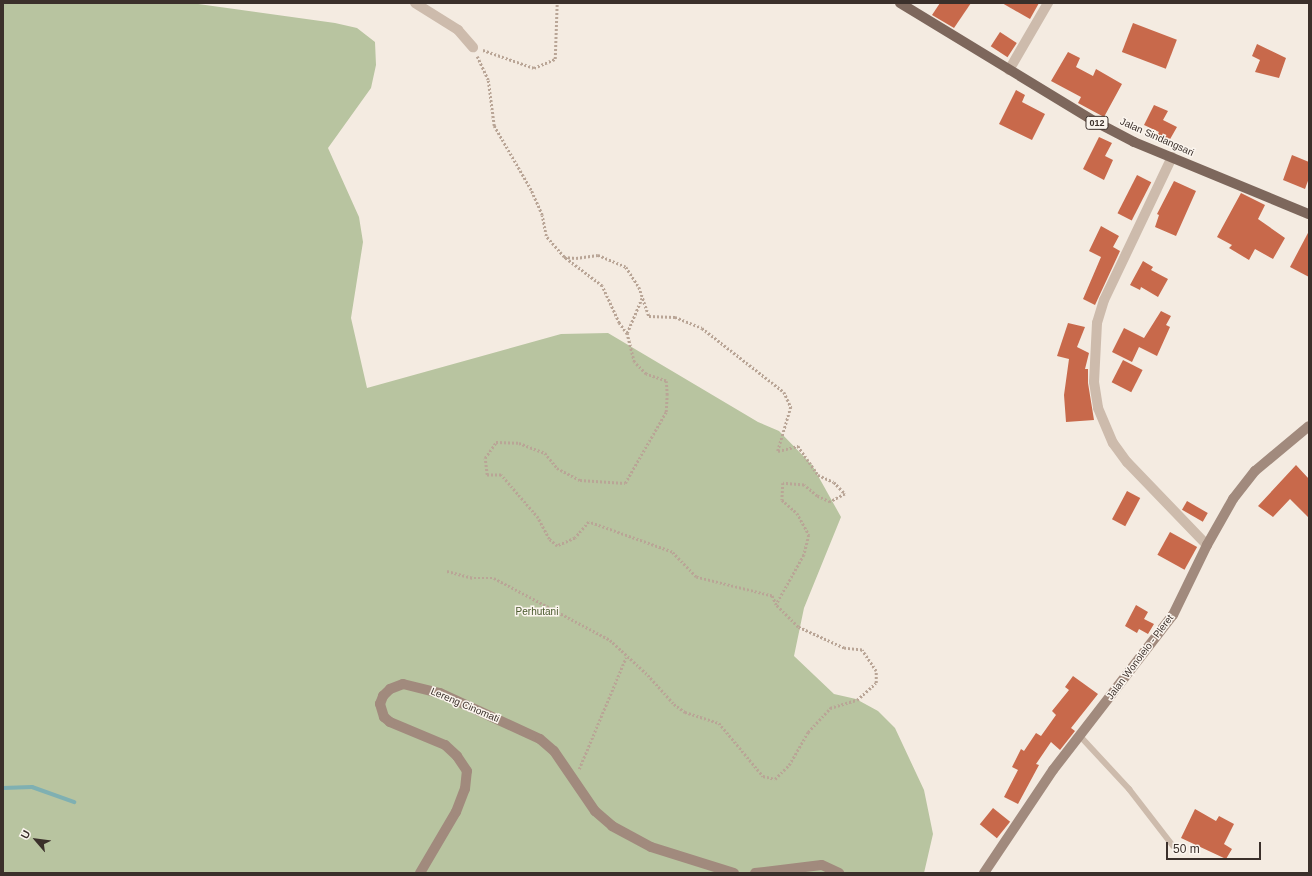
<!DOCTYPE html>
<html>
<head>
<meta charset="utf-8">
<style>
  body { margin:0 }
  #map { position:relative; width:1312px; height:876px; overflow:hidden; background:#f4ebe1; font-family:Arial,sans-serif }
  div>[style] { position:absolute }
  .green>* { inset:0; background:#b8c4a0 }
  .stream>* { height:4px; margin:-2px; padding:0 2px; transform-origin:2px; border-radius:2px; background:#7fb0b2 }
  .building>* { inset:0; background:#c8694b; transform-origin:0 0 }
  .path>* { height:2.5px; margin-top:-1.25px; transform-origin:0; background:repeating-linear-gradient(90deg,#b9a596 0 2px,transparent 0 4px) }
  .lane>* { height:6px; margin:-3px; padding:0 3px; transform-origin:3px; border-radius:3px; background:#cdbbac }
  .street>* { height:10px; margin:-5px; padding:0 5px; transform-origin:5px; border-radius:5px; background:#cdbbac }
  .secondary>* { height:10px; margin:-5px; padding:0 5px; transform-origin:5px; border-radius:5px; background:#a18a7d }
  .primary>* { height:10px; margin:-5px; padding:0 5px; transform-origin:5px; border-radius:5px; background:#7d675c }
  span { translate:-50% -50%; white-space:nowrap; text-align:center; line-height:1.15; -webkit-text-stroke:3px #fbf5ee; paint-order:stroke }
  .shield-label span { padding:1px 3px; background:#fbf5ee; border:1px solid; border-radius:3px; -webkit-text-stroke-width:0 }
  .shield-label { font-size:9px; color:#3b302b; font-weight:700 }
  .street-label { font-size:10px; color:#3b302b }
  .park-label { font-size:10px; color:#4a5a2e }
  .frame { position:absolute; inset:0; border:4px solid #3b302b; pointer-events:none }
  .north { position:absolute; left:16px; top:820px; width:40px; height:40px; -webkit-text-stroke:3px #fbf5ee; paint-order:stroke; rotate:298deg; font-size:11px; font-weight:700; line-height:16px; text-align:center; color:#3b302b }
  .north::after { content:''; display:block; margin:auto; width:14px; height:18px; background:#3b302b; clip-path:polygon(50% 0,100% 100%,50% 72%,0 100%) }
  .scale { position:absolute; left:1166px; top:842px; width:95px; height:18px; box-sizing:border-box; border:2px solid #3b302b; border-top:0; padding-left:5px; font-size:12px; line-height:14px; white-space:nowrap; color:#3b302b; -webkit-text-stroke:3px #fbf5ee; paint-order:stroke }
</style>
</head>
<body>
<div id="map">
  <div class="green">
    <div style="clip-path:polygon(3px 3px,191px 3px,335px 23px,357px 28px,375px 42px,376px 65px,371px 88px,328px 148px,359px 217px,363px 242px,351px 318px,367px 388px,561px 334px,608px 333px,758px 422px,779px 431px,812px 465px,841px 517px,804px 608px,794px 656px,834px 694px,856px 699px,878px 711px,895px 728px,924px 790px,933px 834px,924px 873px,3px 873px)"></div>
  </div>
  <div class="stream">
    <div style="left:3px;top:788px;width:29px;rotate:-2deg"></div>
    <div style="left:32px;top:787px;width:45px;rotate:19.7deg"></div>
  </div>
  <div class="building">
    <div style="clip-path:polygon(940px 3px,971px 3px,954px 28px,932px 15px)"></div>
    <div style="clip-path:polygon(1002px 3px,1039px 3px,1030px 19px)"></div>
    <div style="left:1133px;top:23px;width:47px;height:31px;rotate:21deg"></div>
    <div style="left:1000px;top:32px;width:20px;height:17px;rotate:33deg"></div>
    <div style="clip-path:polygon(1257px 44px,1286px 58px,1279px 78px,1255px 72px,1260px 60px,1252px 56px)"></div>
    <div style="clip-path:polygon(1068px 52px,1080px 58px,1076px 67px,1093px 76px,1096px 69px,1122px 84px,1104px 117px,1078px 103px,1081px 97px,1051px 81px)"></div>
    <div style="clip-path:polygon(1016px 90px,1025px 95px,1022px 102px,1045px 114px,1032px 140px,999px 124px)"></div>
    <div style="clip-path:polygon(1154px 105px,1168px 111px,1163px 120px,1177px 127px,1169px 141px,1157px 135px,1159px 132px,1144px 125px)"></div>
    <div style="clip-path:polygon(1099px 137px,1112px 143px,1105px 156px,1113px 160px,1104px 180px,1083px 169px)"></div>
    <div style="clip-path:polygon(1292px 155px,1309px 162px,1309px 178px,1305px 189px,1283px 180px)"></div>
    <div style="left:1137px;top:175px;width:16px;height:43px;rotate:27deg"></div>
    <div style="clip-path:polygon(1174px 181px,1196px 191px,1176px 236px,1155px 227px,1159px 215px,1157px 214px)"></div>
    <div style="clip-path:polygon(1241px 193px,1265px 205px,1258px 219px,1285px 238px,1273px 259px,1255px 249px,1249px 260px,1229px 248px,1232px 245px,1217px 237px)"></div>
    <div style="clip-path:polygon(1101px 226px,1119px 236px,1113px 247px,1120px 251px,1095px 305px,1083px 299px,1101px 257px,1089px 251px)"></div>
    <div style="clip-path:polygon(1309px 231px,1309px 277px,1290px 267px)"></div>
    <div style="clip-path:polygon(1143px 261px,1153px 267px,1151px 270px,1168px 279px,1158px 297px,1141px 287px,1140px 290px,1130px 285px)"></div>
    <div style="clip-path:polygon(1161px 311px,1171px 316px,1166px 325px,1170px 327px,1157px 356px,1139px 347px,1132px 362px,1112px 352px,1124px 328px,1144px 338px)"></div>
    <div style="clip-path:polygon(1068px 323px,1085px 327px,1077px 347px,1089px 353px,1085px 369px,1088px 369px,1088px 383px,1094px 420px,1066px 422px,1064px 395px,1069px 359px,1057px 356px)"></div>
    <div style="left:1123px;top:360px;width:22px;height:25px;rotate:27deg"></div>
    <div style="clip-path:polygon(1296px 465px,1309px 479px,1309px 518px,1290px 499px,1273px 517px,1258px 506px)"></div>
    <div style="left:1127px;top:491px;width:15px;height:32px;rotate:28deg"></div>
    <div style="left:1187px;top:501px;width:24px;height:10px;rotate:30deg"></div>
    <div style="left:1170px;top:532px;width:31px;height:26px;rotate:29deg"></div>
    <div style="clip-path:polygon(1136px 605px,1148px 612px,1144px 619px,1154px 624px,1148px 634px,1139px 629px,1137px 633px,1125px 626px)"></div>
    <div style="clip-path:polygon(1073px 676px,1098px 694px,1071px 728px,1075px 731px,1060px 750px,1051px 742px,1036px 764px,1039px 765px,1018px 804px,1004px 797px,1018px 770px,1012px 767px,1021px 749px,1024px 751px,1036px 733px,1041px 736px,1056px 715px,1052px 711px,1069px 690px,1065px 687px)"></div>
    <div style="left:993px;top:808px;width:22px;height:21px;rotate:39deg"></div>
    <div style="clip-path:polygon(1195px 809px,1216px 821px,1219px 816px,1234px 824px,1224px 844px,1232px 849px,1226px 859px,1181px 838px)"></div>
  </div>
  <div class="path">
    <div style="left:483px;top:50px;width:54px;rotate:19.4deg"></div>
    <div style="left:534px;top:68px;width:23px;rotate:-23deg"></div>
    <div style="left:555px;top:59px;width:56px;rotate:-88deg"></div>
    <div style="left:564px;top:257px;width:12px;rotate:5deg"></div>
    <div style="left:576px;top:258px;width:22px;rotate:-8deg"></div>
    <div style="left:598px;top:255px;width:30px;rotate:23deg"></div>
    <div style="left:626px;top:267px;width:24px;rotate:57deg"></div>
    <div style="left:639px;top:287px;width:31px;rotate:71deg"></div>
    <div style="left:649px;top:316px;width:26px;rotate:2deg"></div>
    <div style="left:675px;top:317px;width:29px;rotate:22deg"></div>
    <div style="left:702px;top:328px;width:104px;rotate:38deg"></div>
    <div style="left:784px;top:392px;width:17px;rotate:65deg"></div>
    <div style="left:791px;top:407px;width:46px;rotate:106.5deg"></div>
    <div style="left:778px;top:451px;width:21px;rotate:-14deg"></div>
    <div style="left:798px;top:446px;width:35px;rotate:55deg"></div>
    <div style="left:818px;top:475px;width:17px;rotate:24deg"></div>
    <div style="left:834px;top:482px;width:16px;rotate:47deg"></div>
    <div style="left:845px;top:494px;width:17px;rotate:152deg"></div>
    <div style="left:830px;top:502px;width:14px;rotate:-155deg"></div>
    <div style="left:817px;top:496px;width:17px;rotate:-140deg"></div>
    <div style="left:804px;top:485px;width:21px;rotate:-175deg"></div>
    <div style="left:783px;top:483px;width:17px;rotate:93deg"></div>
    <div style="left:782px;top:500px;width:20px;rotate:41deg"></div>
    <div style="left:797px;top:513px;width:25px;rotate:61deg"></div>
    <div style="left:809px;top:535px;width:21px;rotate:104deg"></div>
    <div style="left:804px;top:555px;width:57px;rotate:119.2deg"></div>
    <div style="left:627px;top:333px;width:38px;rotate:-67deg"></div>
    <div style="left:447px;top:571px;width:28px;rotate:15deg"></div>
    <div style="left:474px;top:578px;width:20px"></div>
    <div style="left:494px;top:578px;width:132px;rotate:28.1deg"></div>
    <div style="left:610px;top:640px;width:52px;rotate:42.6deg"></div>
    <div style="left:648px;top:675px;width:39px;rotate:48deg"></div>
    <div style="left:674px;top:704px;width:14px;rotate:36deg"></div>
    <div style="left:685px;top:712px;width:36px;rotate:18deg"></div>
    <div style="left:719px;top:723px;width:69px;rotate:50.3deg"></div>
    <div style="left:763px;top:776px;width:12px;rotate:14deg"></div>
    <div style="left:775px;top:779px;width:20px;rotate:-45deg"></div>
    <div style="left:789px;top:765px;width:38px;rotate:-60deg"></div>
    <div style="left:808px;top:732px;width:33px;rotate:-47deg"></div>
    <div style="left:830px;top:708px;width:28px;rotate:-17deg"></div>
    <div style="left:857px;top:700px;width:25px;rotate:-42deg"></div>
    <div style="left:876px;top:683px;width:12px;rotate:-90deg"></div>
    <div style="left:876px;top:671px;width:25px;rotate:-124deg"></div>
    <div style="left:862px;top:650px;width:18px;rotate:-174deg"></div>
    <div style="left:844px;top:648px;width:51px;rotate:-155.5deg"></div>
    <div style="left:798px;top:627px;width:31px;rotate:-135deg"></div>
    <div style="left:776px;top:605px;width:10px;rotate:-114deg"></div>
    <div style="left:772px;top:596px;width:78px;rotate:-166deg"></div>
    <div style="left:696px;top:577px;width:35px;rotate:-134deg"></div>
    <div style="left:672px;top:552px;width:88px;rotate:-160.1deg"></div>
    <div style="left:589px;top:522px;width:21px;rotate:131deg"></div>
    <div style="left:575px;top:538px;width:20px;rotate:156deg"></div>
    <div style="left:557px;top:546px;width:11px;rotate:-139deg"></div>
    <div style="left:549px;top:539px;width:24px;rotate:-118deg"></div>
    <div style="left:538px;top:518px;width:57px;rotate:-130.7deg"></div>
    <div style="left:501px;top:475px;width:14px;rotate:180deg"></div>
    <div style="left:487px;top:475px;width:17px;rotate:-97deg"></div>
    <div style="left:485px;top:458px;width:19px;rotate:-55deg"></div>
    <div style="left:496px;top:442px;width:23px;rotate:2deg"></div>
    <div style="left:519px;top:443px;width:28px;rotate:21deg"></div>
    <div style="left:545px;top:453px;width:19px;rotate:51deg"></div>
    <div style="left:557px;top:468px;width:26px;rotate:28deg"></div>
    <div style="left:580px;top:480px;width:45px;rotate:3.8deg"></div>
    <div style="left:625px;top:483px;width:82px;rotate:-60deg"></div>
    <div style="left:666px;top:412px;width:17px;rotate:-87deg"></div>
    <div style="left:667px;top:395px;width:14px;rotate:-94deg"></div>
    <div style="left:666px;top:381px;width:21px;rotate:-161deg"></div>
    <div style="left:646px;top:374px;width:17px;rotate:-135deg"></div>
    <div style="left:634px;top:362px;width:29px;rotate:-104deg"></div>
    <div style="left:627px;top:334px;width:14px;rotate:-126deg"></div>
    <div style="left:619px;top:323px;width:41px;rotate:-114.7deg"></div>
    <div style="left:602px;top:286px;width:48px;rotate:-142.7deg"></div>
    <div style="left:564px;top:257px;width:28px;rotate:-131deg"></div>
    <div style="left:546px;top:236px;width:21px;rotate:-101deg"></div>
    <div style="left:542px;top:215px;width:27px;rotate:-114deg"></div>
    <div style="left:531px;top:190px;width:74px;rotate:-120deg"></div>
    <div style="left:494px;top:126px;width:46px;rotate:-97.4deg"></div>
    <div style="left:488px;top:80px;width:26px;rotate:-115deg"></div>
    <div style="left:579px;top:769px;width:121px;rotate:-67.2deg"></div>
  </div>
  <div class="lane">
    <div style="left:1079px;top:735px;width:74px;rotate:47.2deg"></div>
    <div style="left:1129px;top:789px;width:72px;rotate:52.3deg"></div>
  </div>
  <div class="street">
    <div style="left:415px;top:3px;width:51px;rotate:32.1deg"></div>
    <div style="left:458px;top:30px;width:23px;rotate:49deg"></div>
    <div style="left:1009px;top:70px;width:78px;rotate:-59.8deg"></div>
    <div style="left:1172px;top:157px;width:158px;rotate:115.4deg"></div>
    <div style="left:1104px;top:300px;width:24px;rotate:107deg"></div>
    <div style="left:1097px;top:323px;width:59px;rotate:92.9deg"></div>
    <div style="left:1094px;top:382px;width:26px;rotate:81deg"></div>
    <div style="left:1098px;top:408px;width:38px;rotate:67deg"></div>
    <div style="left:1113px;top:443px;width:24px;rotate:54deg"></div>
    <div style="left:1127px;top:462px;width:115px;rotate:46.1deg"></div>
  </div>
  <div class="secondary">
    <div style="left:420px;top:873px;width:71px;rotate:-59.5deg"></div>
    <div style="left:456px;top:812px;width:25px;rotate:-69deg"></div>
    <div style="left:465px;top:789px;width:18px;rotate:-84deg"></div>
    <div style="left:467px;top:771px;width:18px;rotate:-124deg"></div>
    <div style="left:457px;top:756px;width:16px;rotate:-137deg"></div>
    <div style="left:445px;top:745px;width:60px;rotate:-157.3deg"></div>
    <div style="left:390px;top:722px;width:8px;rotate:-140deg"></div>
    <div style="left:384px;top:717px;width:14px;rotate:-107deg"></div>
    <div style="left:380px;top:704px;width:9px;rotate:-69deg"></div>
    <div style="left:383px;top:696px;width:10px;rotate:-45deg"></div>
    <div style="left:390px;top:689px;width:14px;rotate:-21deg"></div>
    <div style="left:403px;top:684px;width:38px;rotate:14deg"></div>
    <div style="left:440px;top:693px;width:110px;rotate:24.7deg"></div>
    <div style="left:540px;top:739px;width:18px;rotate:41deg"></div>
    <div style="left:554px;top:751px;width:73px;rotate:55.7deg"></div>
    <div style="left:595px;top:811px;width:23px;rotate:41deg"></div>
    <div style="left:612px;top:826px;width:44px;rotate:28.3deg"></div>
    <div style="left:651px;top:847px;width:87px;rotate:17.4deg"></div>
    <div style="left:755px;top:873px;width:67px;rotate:-6.8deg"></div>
    <div style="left:822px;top:865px;width:19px;rotate:25deg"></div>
    <div style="left:984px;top:873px;width:124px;rotate:-56.2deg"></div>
    <div style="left:1053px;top:770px;width:196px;rotate:-52.3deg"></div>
    <div style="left:1173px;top:615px;width:78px;rotate:-64.1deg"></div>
    <div style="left:1207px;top:545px;width:53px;rotate:-60.5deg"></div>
    <div style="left:1233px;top:499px;width:36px;rotate:-52deg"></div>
    <div style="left:1255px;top:471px;width:70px;rotate:-39.8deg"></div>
  </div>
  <div class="primary">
    <div style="left:900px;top:3px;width:227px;rotate:31.3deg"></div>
    <div style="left:1094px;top:121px;width:45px;rotate:27.7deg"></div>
    <div style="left:1134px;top:142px;width:189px;rotate:22.4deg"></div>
  </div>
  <div class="shield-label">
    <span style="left:1097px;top:123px">012</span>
  </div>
  <div class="street-label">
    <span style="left:1157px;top:137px;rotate:24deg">Jalan Sindangsari</span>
    <span style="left:1140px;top:657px;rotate:-53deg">Jalan Wonolelo - Pleret</span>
    <span style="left:465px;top:705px;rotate:23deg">Lereng Cinomati</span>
  </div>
  <div class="park-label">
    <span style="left:537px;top:612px">Perhutani</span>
  </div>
  <div class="frame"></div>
  <div class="north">U</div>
  <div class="scale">50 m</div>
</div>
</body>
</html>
